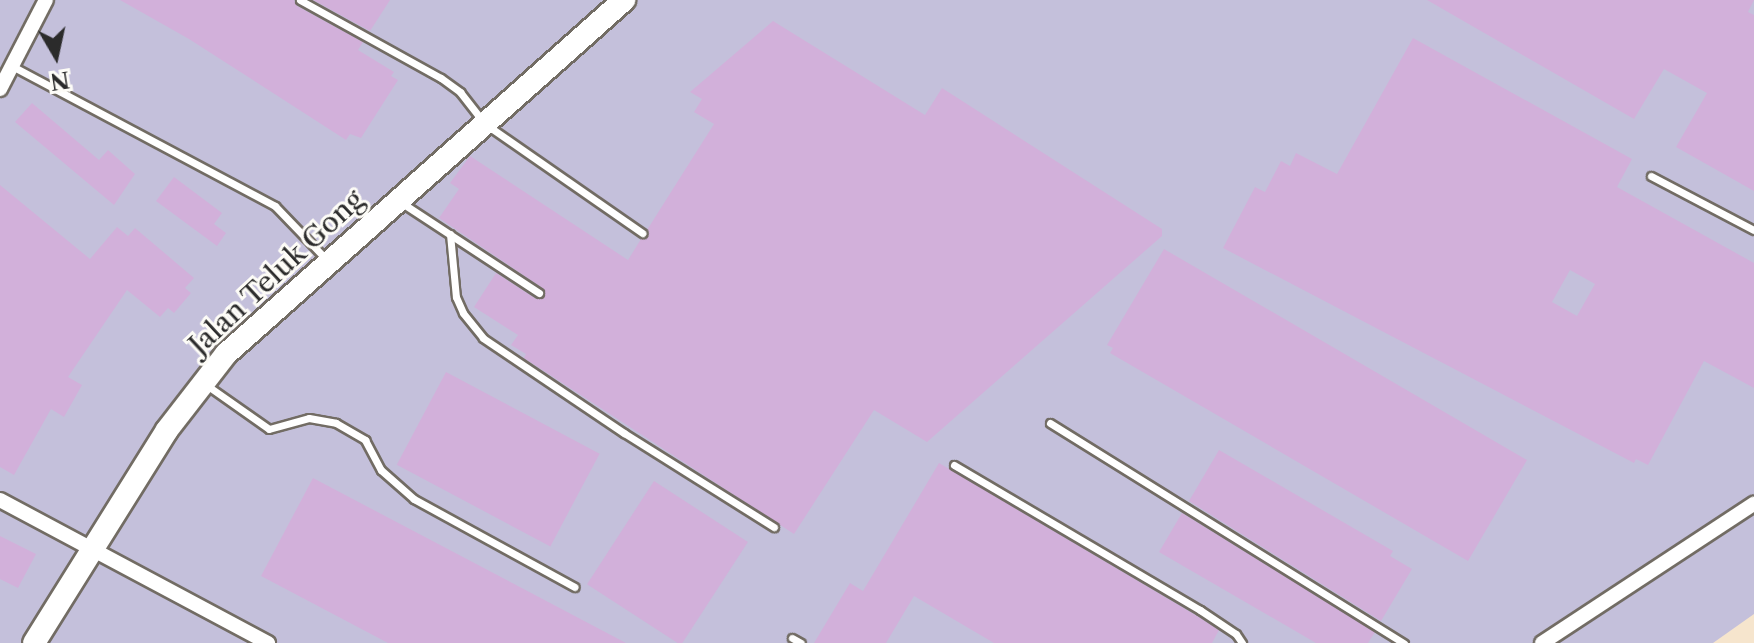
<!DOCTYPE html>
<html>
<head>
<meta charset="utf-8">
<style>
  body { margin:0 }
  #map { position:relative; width:1754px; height:643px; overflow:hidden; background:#f6e5cd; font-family:"Libre Caslon Text",serif }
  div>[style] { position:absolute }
  .industrial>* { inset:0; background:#c4c0db }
  .building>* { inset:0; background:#d2b0da; transform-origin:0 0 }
  .roads { filter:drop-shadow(2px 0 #726c64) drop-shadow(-2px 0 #726c64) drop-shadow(0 2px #726c64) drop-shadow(0 -2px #726c64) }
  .lane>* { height:7px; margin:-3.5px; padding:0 3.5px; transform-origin:3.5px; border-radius:3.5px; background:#fff }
  .street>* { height:14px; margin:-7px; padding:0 7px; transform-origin:7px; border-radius:7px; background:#fff }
  .secondary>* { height:22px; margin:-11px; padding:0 11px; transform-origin:11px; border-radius:11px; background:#fff }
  span { translate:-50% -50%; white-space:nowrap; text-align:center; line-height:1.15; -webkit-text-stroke:6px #fdfcf7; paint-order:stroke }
  .street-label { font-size:28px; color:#2b2b2b }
  .north { position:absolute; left:16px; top:16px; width:80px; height:80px; -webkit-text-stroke:6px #fdfcf7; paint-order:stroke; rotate:171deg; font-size:22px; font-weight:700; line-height:32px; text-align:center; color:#2b2b2b }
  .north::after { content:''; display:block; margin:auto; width:28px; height:36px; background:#2b2b2b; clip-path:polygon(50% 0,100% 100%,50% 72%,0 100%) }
</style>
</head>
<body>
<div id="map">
  <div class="industrial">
    <div style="clip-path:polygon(0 0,1754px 0,1754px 614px,1713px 643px,0 643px)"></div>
  </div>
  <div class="building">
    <div style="clip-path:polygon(120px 0,294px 0,297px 6px,363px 42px,358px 50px,394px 72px,391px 76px,398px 80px,361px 138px,350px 134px,346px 140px,189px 39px)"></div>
    <div style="clip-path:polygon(313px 0,390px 0,370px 31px)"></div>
    <div style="clip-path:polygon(1427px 0,1754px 0,1748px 12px,1754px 15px,1754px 191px,1676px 147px,1707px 93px,1664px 69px,1634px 119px)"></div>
    <div style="clip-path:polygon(773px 21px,925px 115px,942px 88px,1162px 229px,1162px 236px,927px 442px,874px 410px,794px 534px,524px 358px,526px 354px,511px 345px,518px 335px,474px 307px,496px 273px,536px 299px,544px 297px,544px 289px,439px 218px,459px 189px,450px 183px,470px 156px,628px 260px,641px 239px,648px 236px,647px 230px,714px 124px,694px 112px,702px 99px,690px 92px)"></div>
    <div style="clip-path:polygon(evenodd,1413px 38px,1632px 159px,1617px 187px,1754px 263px,1754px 388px,1704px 361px,1648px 465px,1636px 459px,1634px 463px,1223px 248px,1255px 187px,1265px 192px,1281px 161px,1290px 166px,1296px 153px,1337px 174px,1413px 38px,1570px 270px,1595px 284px,1577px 316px,1552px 302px,1570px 270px)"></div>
    <div style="clip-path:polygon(32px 103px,99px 160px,108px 150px,135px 174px,114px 205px,15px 122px)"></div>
    <div style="clip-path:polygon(174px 177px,222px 213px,214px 224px,226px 233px,217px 246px,156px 201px)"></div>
    <div style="clip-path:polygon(0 185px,90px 259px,117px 227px,128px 236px,135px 228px,194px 278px,185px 288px,191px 293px,174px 313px,168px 308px,160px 317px,127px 290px,68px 377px,82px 385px,64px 417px,51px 409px,14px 475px,0 467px)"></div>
    <div style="clip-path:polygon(1164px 249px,1527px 460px,1468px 561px,1110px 353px,1113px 348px,1107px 345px)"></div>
    <div style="left:446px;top:372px;width:174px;height:105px;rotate:28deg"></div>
    <div style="clip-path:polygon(1219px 450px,1393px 551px,1390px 556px,1412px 569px,1381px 621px,1189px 501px)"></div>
    <div style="clip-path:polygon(939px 463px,1197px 616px,1219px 630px,1212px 643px,994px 643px,914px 596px,886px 643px,814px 643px,850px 583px,863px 591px)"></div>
    <div style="clip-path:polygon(313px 478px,626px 643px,388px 643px,261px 576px)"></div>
    <div style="left:654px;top:481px;width:112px;height:123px;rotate:33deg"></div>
    <div style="clip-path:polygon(1182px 513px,1375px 632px,1368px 643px,1316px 643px,1159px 552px)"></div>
    <div style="clip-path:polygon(0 536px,36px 554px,18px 588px,0 579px)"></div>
  </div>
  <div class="roads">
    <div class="lane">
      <div style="left:300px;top:0;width:161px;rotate:29deg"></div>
      <div style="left:441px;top:78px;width:24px;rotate:36deg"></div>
      <div style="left:460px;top:92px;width:39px;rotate:52deg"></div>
      <div style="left:484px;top:123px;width:193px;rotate:34.8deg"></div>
      <div style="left:12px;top:66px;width:298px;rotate:28deg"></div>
      <div style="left:275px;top:206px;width:74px;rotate:46.1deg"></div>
      <div style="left:1651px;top:176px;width:116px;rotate:27.7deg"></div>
      <div style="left:402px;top:203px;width:164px;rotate:33.3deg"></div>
      <div style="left:450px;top:234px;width:63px;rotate:84.6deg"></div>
      <div style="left:456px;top:297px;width:17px;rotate:66deg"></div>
      <div style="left:463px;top:313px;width:32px;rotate:51deg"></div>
      <div style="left:483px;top:338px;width:170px;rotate:34deg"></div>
      <div style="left:624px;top:433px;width:177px;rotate:32.1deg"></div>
      <div style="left:205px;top:384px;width:78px;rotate:35.1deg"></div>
      <div style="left:269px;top:429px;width:41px;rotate:-15.4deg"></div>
      <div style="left:309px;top:418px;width:27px;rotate:10deg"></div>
      <div style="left:336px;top:423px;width:34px;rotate:30deg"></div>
      <div style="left:365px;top:440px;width:34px;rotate:62deg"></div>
      <div style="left:381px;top:470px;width:44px;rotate:41.3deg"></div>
      <div style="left:414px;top:499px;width:183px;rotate:28.7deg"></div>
      <div style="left:1050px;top:423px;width:417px;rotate:31.9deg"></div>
      <div style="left:954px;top:465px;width:286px;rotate:30.5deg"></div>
      <div style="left:1200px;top:610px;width:43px;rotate:33.7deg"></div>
      <div style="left:1236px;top:634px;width:11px;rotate:56deg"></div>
      <div style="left:792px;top:638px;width:10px;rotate:29deg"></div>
    </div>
    <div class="street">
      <div style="left:0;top:89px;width:100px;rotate:-62.7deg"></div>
      <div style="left:0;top:500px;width:304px;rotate:28.1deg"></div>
      <div style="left:1542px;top:643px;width:254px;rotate:-33.3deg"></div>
    </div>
    <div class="secondary">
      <div style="left:34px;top:643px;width:251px;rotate:-58deg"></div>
      <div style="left:167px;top:430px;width:96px;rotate:-52.2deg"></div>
      <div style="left:226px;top:354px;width:533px;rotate:-41.65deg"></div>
    </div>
  </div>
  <div class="street-label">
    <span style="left:276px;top:272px;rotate:-43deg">Jalan Teluk Gong</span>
  </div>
  <div class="north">N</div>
</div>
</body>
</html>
